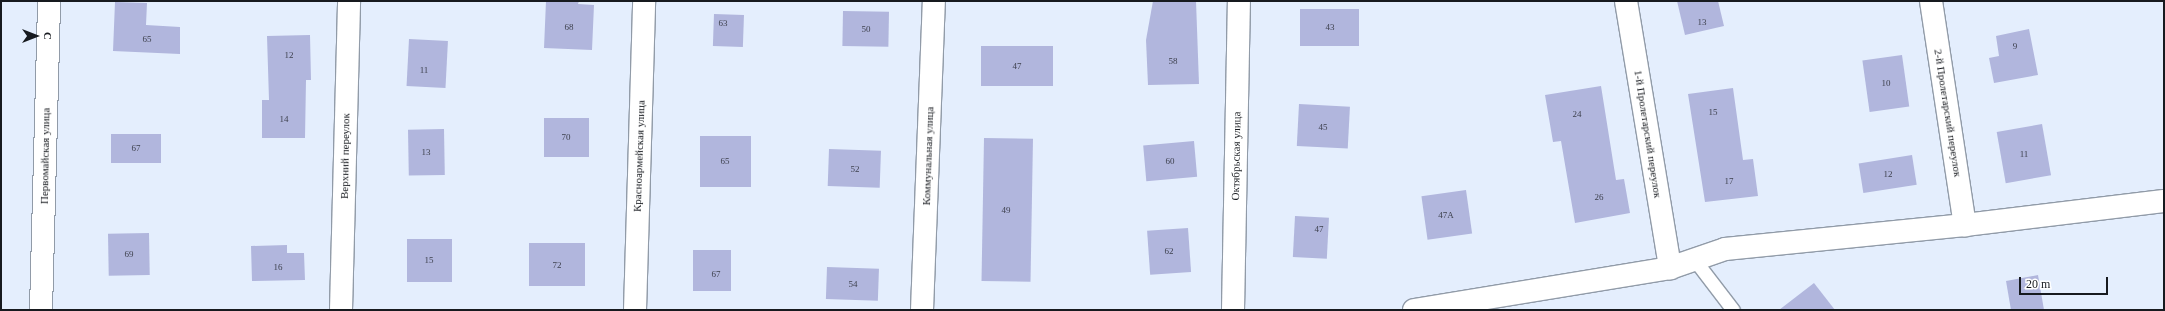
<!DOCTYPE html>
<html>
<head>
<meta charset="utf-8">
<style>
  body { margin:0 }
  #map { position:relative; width:2165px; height:311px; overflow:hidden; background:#e4eefd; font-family:"Times New Roman",serif }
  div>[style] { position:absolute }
  .building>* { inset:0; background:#b1b6dd; transform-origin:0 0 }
  .roads { filter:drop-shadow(1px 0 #919ba8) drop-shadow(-1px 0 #919ba8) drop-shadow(0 1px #919ba8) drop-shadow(0 -1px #919ba8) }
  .lane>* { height:13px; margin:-6.5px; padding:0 6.5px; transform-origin:6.5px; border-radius:6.5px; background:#fff }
  .street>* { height:22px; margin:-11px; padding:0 11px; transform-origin:11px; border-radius:11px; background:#fff }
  span { translate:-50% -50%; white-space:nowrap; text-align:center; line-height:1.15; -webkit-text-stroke:4px #fff; paint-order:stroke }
  .number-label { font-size:9px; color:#3e414e }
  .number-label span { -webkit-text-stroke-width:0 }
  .street-label { font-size:11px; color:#171a1f }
  .frame { position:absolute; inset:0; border:2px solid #171a1f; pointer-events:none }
  .north { position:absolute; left:16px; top:16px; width:40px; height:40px; -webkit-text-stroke:3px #fff; paint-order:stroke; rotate:90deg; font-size:11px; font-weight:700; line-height:16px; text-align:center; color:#171a1f }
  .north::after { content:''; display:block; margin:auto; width:14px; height:18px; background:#171a1f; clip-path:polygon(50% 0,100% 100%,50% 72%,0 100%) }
  .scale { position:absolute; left:2019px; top:277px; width:89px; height:18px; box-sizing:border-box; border:2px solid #171a1f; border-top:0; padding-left:5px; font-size:12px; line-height:14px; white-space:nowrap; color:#171a1f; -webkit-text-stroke:3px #fff; paint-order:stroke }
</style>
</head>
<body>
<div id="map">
  <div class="building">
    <div style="clip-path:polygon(546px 1px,579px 1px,578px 4px,594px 5px,592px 50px,544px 48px)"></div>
    <div style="clip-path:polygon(1153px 1px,1196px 1px,1199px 84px,1148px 85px,1146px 40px)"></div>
    <div style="clip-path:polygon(1677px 1px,1718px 1px,1724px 26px,1685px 35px)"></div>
    <div style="clip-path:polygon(115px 2px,147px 3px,146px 25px,180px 27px,180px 54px,113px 51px)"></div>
    <div style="left:1300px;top:9px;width:59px;height:37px"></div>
    <div style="left:843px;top:11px;width:46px;height:35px;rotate:1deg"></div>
    <div style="left:714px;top:14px;width:30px;height:32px;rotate:2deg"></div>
    <div style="clip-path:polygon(2029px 29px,2038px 75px,1994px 83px,1989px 58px,1999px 56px,1996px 36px)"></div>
    <div style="clip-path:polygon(310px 35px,311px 80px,306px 80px,305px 138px,262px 138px,262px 100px,269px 100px,267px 36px)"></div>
    <div style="left:409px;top:39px;width:39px;height:47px;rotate:3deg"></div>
    <div style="left:981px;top:46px;width:72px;height:40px"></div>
    <div style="left:1902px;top:55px;width:52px;height:40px;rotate:82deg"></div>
    <div style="clip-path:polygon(1601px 86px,1616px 180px,1624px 179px,1630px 213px,1575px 223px,1561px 141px,1553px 142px,1545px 95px)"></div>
    <div style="clip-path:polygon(1733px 88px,1743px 160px,1753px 159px,1758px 196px,1705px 202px,1688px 94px)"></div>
    <div style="left:1299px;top:104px;width:51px;height:42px;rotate:3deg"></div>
    <div style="left:544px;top:118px;width:45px;height:39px"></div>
    <div style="left:2042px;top:124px;width:52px;height:46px;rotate:80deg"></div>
    <div style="left:444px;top:129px;width:46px;height:36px;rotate:89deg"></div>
    <div style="left:111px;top:134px;width:50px;height:29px"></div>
    <div style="left:700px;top:136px;width:51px;height:51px"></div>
    <div style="left:984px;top:138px;width:49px;height:143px;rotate:1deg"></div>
    <div style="left:1194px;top:141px;width:36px;height:51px;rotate:85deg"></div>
    <div style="left:829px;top:149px;width:52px;height:37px;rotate:2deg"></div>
    <div style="left:1912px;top:155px;width:30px;height:54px;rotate:81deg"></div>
    <div style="left:1466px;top:190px;width:44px;height:45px;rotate:82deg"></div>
    <div style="left:1295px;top:216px;width:34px;height:41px;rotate:3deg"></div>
    <div style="left:1188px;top:228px;width:44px;height:41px;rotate:86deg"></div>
    <div style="left:149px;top:233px;width:42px;height:41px;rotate:89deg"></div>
    <div style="left:407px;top:239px;width:45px;height:43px"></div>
    <div style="left:585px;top:243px;width:43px;height:56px;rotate:90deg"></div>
    <div style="clip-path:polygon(287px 245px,287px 253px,304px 253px,305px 280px,252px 281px,251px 246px)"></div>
    <div style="left:693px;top:250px;width:38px;height:41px"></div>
    <div style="left:827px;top:267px;width:52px;height:32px;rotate:2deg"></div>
    <div style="clip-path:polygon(2038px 275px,2044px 310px,2011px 310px,2006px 281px)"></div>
    <div style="clip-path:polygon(1814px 283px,1835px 310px,1779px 310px)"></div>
  </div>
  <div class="roads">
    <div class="lane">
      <div style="left:1694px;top:259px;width:64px;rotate:52.6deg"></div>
    </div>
    <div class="street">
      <div style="left:1626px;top:1px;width:271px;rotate:80.6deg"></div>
      <div style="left:1931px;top:1px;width:227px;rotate:81.4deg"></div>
      <div style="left:41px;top:310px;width:309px;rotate:-88.5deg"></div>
      <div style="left:341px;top:310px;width:309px;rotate:-88.5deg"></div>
      <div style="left:635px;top:310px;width:309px;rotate:-88.3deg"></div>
      <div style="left:922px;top:310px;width:309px;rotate:-87.8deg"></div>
      <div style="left:1233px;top:310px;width:309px;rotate:-88.9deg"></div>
      <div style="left:1414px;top:310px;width:259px;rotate:-9.3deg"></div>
      <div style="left:1670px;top:268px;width:58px;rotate:-19.1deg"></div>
      <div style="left:1725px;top:249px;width:241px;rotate:-5.7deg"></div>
      <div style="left:1965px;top:225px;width:200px;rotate:-6.9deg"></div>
    </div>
  </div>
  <div class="number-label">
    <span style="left:1702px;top:22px">13</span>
    <span style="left:723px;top:23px">63</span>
    <span style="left:569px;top:27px">68</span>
    <span style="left:1330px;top:27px">43</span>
    <span style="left:866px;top:29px">50</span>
    <span style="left:147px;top:39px">65</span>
    <span style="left:2015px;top:46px">9</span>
    <span style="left:289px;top:55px">12</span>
    <span style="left:1173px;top:61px">58</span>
    <span style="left:1017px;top:66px">47</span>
    <span style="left:424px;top:70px">11</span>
    <span style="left:1886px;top:83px">10</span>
    <span style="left:1713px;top:112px">15</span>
    <span style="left:1577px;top:114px">24</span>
    <span style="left:284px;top:119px">14</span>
    <span style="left:1323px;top:127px">45</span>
    <span style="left:566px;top:137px">70</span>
    <span style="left:136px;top:148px">67</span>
    <span style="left:426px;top:152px">13</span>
    <span style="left:2024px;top:154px">11</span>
    <span style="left:725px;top:161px">65</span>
    <span style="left:1170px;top:161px">60</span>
    <span style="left:855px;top:169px">52</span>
    <span style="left:1888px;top:174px">12</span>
    <span style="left:1729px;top:181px">17</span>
    <span style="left:1599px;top:197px">26</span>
    <span style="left:1006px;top:210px">49</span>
    <span style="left:1446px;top:215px">47А</span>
    <span style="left:1319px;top:229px">47</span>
    <span style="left:1169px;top:251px">62</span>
    <span style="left:129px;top:254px">69</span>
    <span style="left:429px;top:260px">15</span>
    <span style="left:557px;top:265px">72</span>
    <span style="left:278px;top:267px">16</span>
    <span style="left:716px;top:274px">67</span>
    <span style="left:853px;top:284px">54</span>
  </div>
  <div class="street-label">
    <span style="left:1948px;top:113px;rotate:81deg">2-й Пролетарский переулок</span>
    <span style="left:1648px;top:134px;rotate:81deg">1-й Пролетарский переулок</span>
    <span style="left:45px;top:156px;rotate:-89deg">Первомайская улица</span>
    <span style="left:345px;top:156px;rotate:-89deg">Верхний переулок</span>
    <span style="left:639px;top:156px;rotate:-88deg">Красноармейская улица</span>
    <span style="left:928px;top:156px;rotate:-88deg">Коммунальная улица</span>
    <span style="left:1236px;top:156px;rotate:-89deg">Октябрьская улица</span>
  </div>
  <div class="frame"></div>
  <div class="north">С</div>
  <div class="scale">20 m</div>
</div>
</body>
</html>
